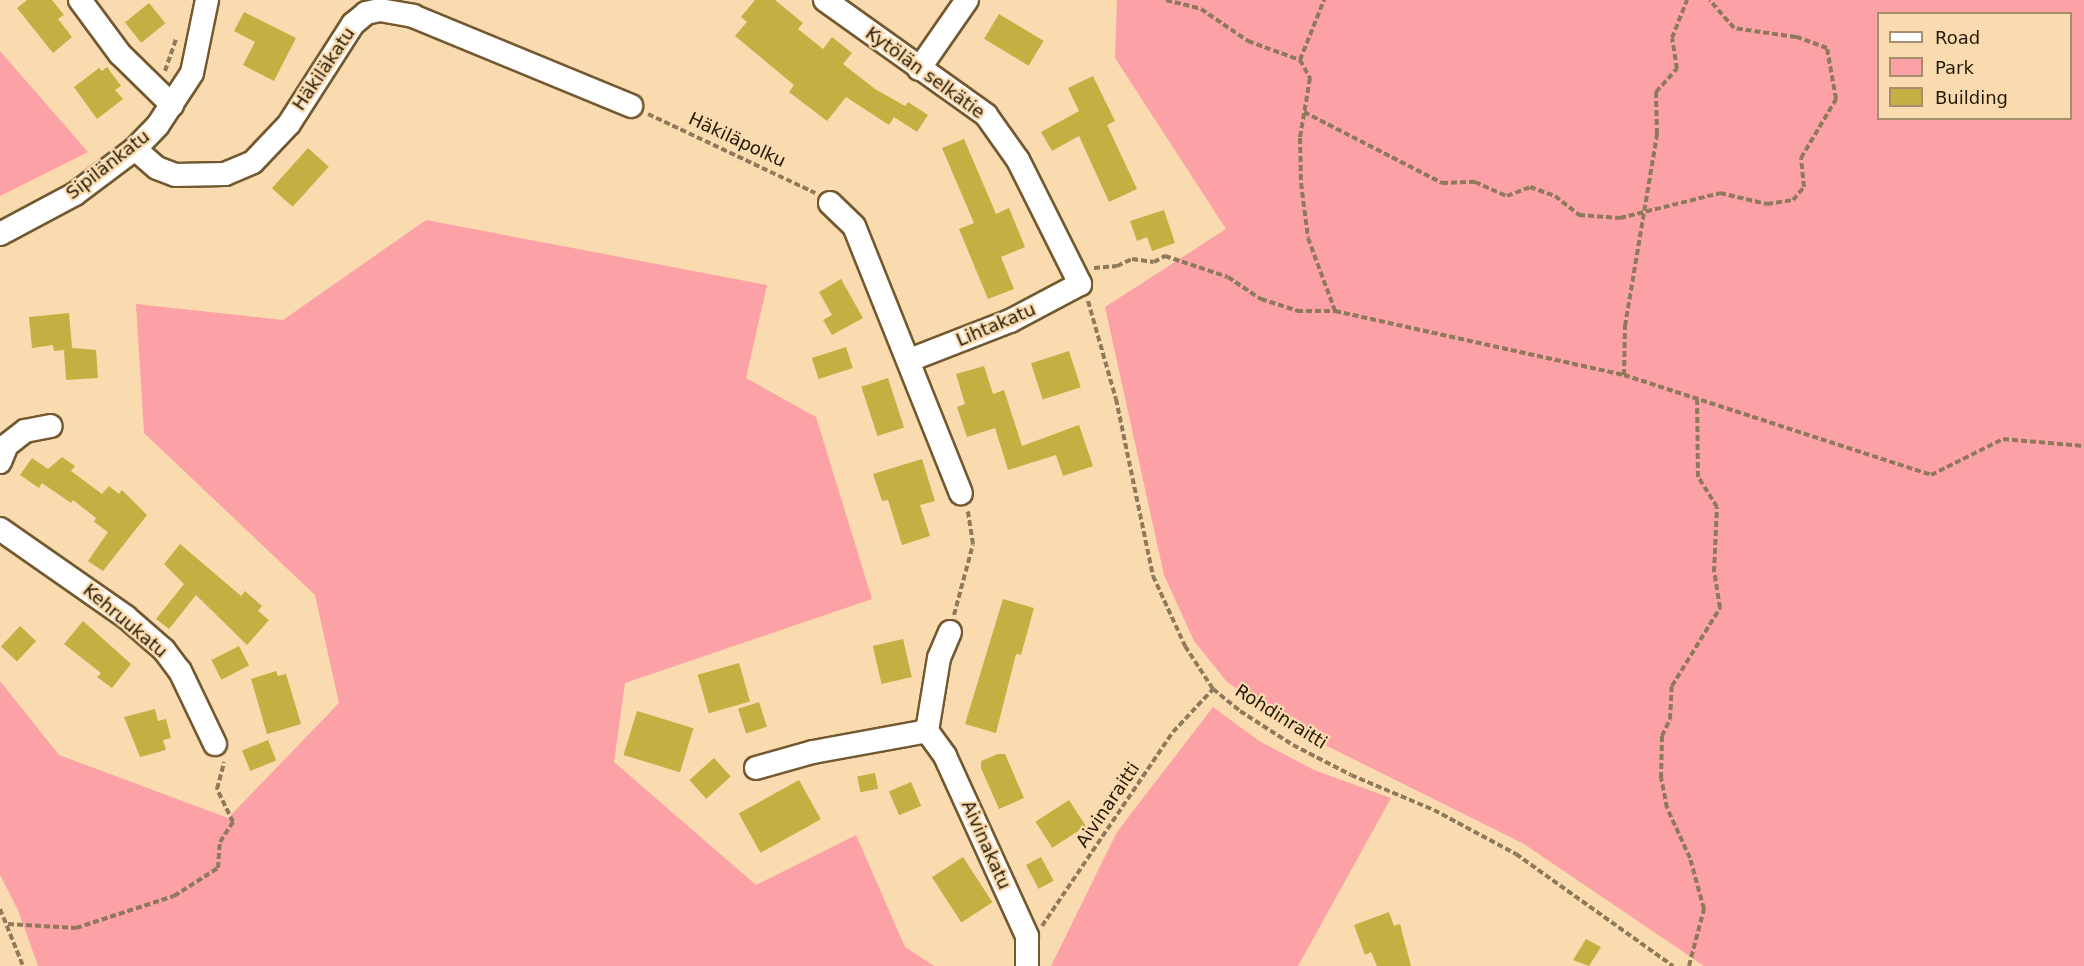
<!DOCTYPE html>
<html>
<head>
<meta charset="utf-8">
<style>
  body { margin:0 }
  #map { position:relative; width:2084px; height:966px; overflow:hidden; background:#f9dbaf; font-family:"DejaVu Sans",sans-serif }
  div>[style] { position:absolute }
  .green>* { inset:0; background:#fca1a5 }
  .building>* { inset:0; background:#c5ae42; transform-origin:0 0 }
  .path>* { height:4px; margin-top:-2px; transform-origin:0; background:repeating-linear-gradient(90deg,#8e7a5b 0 6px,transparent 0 9px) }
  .roads { filter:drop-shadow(2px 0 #735930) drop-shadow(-2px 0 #735930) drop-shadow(0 2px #735930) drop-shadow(0 -2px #735930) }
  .minor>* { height:22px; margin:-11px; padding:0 11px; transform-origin:11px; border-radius:11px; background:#fff }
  span { translate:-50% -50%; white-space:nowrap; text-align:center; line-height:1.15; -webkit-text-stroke:4.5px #f9dbaf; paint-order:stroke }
  .street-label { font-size:18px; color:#251a09 }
  .legend { position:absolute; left:1877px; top:12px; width:195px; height:108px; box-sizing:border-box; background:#f9dbaf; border:2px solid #a48e6d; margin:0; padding:8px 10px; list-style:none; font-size:18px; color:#251a09 }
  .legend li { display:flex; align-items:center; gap:12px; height:30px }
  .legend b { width:30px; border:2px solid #a48e6d }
</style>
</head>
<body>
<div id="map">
  <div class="green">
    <div style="clip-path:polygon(evenodd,1117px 0,2084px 0,2084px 966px,1704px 966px,1524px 844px,1303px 734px,1227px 682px,1194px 641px,1164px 575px,1105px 307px,1226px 229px,1115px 58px,1117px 0,1878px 14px,2070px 14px,2070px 118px,1878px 118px,1878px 14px)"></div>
    <div style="clip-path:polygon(0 51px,88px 152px,0 196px)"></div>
    <div style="clip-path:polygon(426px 220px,767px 285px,746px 378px,816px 417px,872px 599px,625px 683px,614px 762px,756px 885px,856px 835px,905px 947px,934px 966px,38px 966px,18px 910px,0 875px,0 681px,59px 755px,228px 818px,339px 703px,315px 595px,144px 433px,136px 304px,283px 320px)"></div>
    <div style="clip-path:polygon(1213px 707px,1259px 741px,1314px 770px,1391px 798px,1298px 966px,1051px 966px,1117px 832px)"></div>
  </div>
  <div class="building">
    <div style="clip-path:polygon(27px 0,52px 0,64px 15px,58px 19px,72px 37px,53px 53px,17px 8px)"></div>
    <div style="clip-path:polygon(755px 0,775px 0,803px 23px,798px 29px,823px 49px,832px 37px,852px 53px,843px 64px,875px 89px,905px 106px,908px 102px,928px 115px,917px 132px,894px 117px,889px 125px,846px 97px,827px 121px,789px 92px,794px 85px,735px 36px,747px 22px,741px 17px)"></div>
    <div style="left:149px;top:3px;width:26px;height:31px;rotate:51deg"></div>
    <div style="clip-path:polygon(244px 12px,296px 38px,274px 81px,243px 65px,255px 42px,234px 31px)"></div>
    <div style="left:999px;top:14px;width:52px;height:29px;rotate:31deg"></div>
    <div style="clip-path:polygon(107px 67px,121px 86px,115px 90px,123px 99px,97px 119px,74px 87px,99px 68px,102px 71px)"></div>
    <div style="clip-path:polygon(1093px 76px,1115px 121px,1107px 125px,1137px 189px,1109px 202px,1079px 136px,1052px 151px,1041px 132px,1079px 111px,1068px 88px)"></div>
    <div style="clip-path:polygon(964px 139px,996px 214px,1009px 208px,1025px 247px,1001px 257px,1014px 289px,988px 299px,959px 229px,974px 223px,942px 148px)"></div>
    <div style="left:308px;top:148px;width:28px;height:54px;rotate:42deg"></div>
    <div style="clip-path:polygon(1164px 210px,1175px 243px,1152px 251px,1147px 237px,1137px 241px,1130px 221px)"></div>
    <div style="clip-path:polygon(841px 279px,863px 318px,832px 335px,823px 320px,832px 315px,819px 292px)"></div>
    <div style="clip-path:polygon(69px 313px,72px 348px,96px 350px,98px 378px,66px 380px,64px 350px,54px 351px,53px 345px,32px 348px,29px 317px)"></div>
    <div style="left:846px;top:347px;width:22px;height:36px;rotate:72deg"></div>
    <div style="left:1069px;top:351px;width:38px;height:40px;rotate:72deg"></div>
    <div style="clip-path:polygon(984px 366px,993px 394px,1004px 390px,1022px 446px,1079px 425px,1093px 466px,1063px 476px,1056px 455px,1008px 470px,995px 428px,967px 437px,957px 407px,965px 404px,956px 374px)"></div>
    <div style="left:888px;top:378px;width:52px;height:28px;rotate:72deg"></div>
    <div style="clip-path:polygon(62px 457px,75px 466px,71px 471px,102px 494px,109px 486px,119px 494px,122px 490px,147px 515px,103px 571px,88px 561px,108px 532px,94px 522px,96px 518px,73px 500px,71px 503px,42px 483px,39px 488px,20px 475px,32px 458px,48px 469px)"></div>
    <div style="clip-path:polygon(922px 459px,935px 501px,920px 505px,930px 536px,902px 545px,888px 500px,882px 501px,873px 474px)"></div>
    <div style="clip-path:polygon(180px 544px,241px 596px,245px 591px,262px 606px,258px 611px,269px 620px,247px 645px,196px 595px,169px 629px,156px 619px,184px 584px,164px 564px)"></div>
    <div style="clip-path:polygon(1003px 599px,1034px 608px,1021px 655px,1016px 654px,996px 733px,965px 724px)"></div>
    <div style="clip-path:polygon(83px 621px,131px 664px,112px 688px,97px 677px,101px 673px,64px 644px)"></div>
    <div style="left:20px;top:626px;width:22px;height:28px;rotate:43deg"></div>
    <div style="left:903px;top:639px;width:39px;height:31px;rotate:77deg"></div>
    <div style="left:239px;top:646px;width:22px;height:31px;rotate:63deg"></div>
    <div style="left:739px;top:663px;width:40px;height:43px;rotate:74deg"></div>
    <div style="clip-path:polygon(276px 671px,278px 676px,286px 674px,301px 724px,267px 734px,251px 679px)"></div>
    <div style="left:759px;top:702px;width:26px;height:22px;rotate:72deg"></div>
    <div style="clip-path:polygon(155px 709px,158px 721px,166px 719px,171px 738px,163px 740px,166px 750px,140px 757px,124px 717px)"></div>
    <div style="left:637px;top:711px;width:59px;height:46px;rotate:17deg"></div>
    <div style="left:268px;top:740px;width:22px;height:28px;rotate:68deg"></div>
    <div style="clip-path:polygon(998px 754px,1005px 754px,1024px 798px,999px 809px,981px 768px,981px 761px)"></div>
    <div style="left:714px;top:758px;width:25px;height:33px;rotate:48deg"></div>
    <div style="left:875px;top:773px;width:16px;height:18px;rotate:79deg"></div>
    <div style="left:799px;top:780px;width:45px;height:69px;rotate:61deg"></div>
    <div style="left:911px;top:782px;width:26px;height:24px;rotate:67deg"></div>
    <div style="left:1069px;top:800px;width:31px;height:40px;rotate:57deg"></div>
    <div style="left:963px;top:857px;width:54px;height:37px;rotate:57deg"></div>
    <div style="left:1041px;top:857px;width:27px;height:17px;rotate:62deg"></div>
    <div style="clip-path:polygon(1389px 912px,1394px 926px,1400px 924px,1411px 966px,1377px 966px,1371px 952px,1365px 955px,1354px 925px)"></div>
    <div style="clip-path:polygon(1586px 939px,1601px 947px,1589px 966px,1573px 960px)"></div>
  </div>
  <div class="path">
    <div style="left:1166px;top:0;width:36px;rotate:14deg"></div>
    <div style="left:1201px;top:9px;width:57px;rotate:34.2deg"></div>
    <div style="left:1248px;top:41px;width:55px;rotate:20.1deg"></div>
    <div style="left:1300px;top:60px;width:21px;rotate:61deg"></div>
    <div style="left:1310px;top:78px;width:61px;rotate:99.5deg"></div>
    <div style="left:1300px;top:138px;width:45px;rotate:88.7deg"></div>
    <div style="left:1301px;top:183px;width:55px;rotate:82.7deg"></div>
    <div style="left:1308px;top:238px;width:78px;rotate:69.7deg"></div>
    <div style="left:1335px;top:311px;width:296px;rotate:12.5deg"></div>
    <div style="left:1624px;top:375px;width:323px;rotate:18deg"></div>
    <div style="left:1931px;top:475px;width:80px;rotate:-26.6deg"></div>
    <div style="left:2003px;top:439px;width:81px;rotate:4.9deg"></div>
    <div style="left:1300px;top:60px;width:65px;rotate:-68.2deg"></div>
    <div style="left:165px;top:71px;width:34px;rotate:-71deg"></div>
    <div style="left:1304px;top:112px;width:155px;rotate:27.2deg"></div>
    <div style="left:1442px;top:183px;width:33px;rotate:-2deg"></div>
    <div style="left:1475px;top:182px;width:35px;rotate:24deg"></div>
    <div style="left:1507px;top:196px;width:25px;rotate:-21deg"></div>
    <div style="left:1530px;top:187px;width:27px;rotate:20deg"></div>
    <div style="left:1555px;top:196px;width:31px;rotate:38deg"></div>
    <div style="left:1579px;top:215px;width:41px;rotate:4.2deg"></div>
    <div style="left:1620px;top:218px;width:103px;rotate:-14deg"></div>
    <div style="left:1720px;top:193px;width:48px;rotate:13.2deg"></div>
    <div style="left:1767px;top:204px;width:26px;rotate:-9deg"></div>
    <div style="left:1793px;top:200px;width:17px;rotate:-50deg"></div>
    <div style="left:1804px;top:187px;width:29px;rotate:-96deg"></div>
    <div style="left:1801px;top:158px;width:69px;rotate:-59.3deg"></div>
    <div style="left:1836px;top:99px;width:52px;rotate:-100deg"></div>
    <div style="left:1827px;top:48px;width:33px;rotate:-160deg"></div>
    <div style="left:1796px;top:37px;width:63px;rotate:-171.7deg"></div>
    <div style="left:1734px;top:28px;width:37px;rotate:-131deg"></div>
    <div style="left:648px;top:114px;width:185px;rotate:25.3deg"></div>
    <div style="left:1094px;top:268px;width:23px;rotate:-5deg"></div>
    <div style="left:1117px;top:266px;width:17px;rotate:-25deg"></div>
    <div style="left:1132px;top:259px;width:22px;rotate:8deg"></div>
    <div style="left:1154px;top:262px;width:13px;rotate:-29deg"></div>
    <div style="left:1165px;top:256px;width:66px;rotate:18.4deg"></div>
    <div style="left:1228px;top:277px;width:40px;rotate:34deg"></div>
    <div style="left:1261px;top:299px;width:38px;rotate:18deg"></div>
    <div style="left:1297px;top:311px;width:38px"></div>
    <div style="left:1088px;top:301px;width:102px;rotate:74.1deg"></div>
    <div style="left:1116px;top:399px;width:181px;rotate:78.2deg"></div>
    <div style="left:1153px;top:576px;width:77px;rotate:65.4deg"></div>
    <div style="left:1185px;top:646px;width:51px;rotate:56.9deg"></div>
    <div style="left:1213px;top:689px;width:35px;rotate:39deg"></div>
    <div style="left:1240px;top:711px;width:63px;rotate:32.7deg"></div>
    <div style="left:1293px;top:745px;width:65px;rotate:27.3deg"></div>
    <div style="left:1351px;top:775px;width:90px;rotate:22.9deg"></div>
    <div style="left:1434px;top:810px;width:93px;rotate:28.2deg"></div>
    <div style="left:1516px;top:854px;width:193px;rotate:35.5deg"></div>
    <div style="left:1624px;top:375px;width:49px;rotate:-88.8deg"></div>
    <div style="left:1625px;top:326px;width:195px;rotate:-80.5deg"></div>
    <div style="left:1657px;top:134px;width:42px;rotate:-91.4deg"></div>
    <div style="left:1656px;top:92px;width:31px;rotate:-48deg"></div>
    <div style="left:1677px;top:69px;width:31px;rotate:-99deg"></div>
    <div style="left:1672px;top:38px;width:41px;rotate:-68.5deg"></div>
    <div style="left:954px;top:615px;width:73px;rotate:-75deg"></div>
    <div style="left:973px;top:544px;width:33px;rotate:-99deg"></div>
    <div style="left:0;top:909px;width:61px;rotate:68deg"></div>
    <div style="left:8px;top:924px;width:68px;rotate:3.4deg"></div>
    <div style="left:76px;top:928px;width:103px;rotate:-18.1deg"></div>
    <div style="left:174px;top:896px;width:52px;rotate:-32.5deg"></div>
    <div style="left:218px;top:868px;width:26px;rotate:-86deg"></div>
    <div style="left:220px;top:842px;width:24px;rotate:-57deg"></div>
    <div style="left:233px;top:822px;width:37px;rotate:-116deg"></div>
    <div style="left:217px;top:789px;width:28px;rotate:-75deg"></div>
    <div style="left:1042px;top:926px;width:234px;rotate:-56deg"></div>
    <div style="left:1173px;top:732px;width:59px;rotate:-47.1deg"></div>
    <div style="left:1689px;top:966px;width:59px;rotate:-75.3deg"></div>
    <div style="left:1704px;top:909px;width:53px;rotate:-105.4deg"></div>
    <div style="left:1690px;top:858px;width:55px;rotate:-114.7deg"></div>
    <div style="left:1667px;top:808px;width:31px;rotate:-101deg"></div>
    <div style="left:1661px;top:778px;width:42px;rotate:-88.6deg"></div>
    <div style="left:1662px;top:736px;width:19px;rotate:-65deg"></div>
    <div style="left:1670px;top:719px;width:33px;rotate:-87deg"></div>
    <div style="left:1672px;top:686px;width:92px;rotate:-58.4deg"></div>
    <div style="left:1720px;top:608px;width:36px;rotate:-99deg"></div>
    <div style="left:1714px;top:572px;width:65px;rotate:-87.4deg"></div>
    <div style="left:1717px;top:507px;width:36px;rotate:-122deg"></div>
    <div style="left:1698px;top:477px;width:81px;rotate:-90.7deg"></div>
  </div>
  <div class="roads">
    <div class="minor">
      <div style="left:80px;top:0;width:67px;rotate:53.5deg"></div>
      <div style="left:120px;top:54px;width:73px;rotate:44.4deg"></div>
      <div style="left:825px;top:0;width:198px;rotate:35.5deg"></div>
      <div style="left:986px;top:115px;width:55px;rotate:54.6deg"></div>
      <div style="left:1018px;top:160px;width:139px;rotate:63.4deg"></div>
      <div style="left:1080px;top:284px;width:79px;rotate:152.1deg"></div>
      <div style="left:1010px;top:321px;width:107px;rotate:158.7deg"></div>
      <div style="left:919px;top:69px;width:84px;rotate:-55.2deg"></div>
      <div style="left:135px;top:149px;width:29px;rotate:41deg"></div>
      <div style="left:157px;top:168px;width:19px;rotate:21deg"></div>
      <div style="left:175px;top:175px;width:50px;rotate:-1.1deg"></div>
      <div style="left:225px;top:174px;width:30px;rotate:-23deg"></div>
      <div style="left:253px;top:162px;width:52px;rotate:-46.5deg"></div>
      <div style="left:289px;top:124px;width:119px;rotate:-57.4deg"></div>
      <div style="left:353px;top:24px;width:17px;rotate:-40deg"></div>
      <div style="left:366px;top:13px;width:14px;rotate:-12deg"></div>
      <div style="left:380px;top:10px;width:34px;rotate:10deg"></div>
      <div style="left:413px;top:16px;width:236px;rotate:22.4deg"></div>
      <div style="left:830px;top:203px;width:33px;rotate:44deg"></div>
      <div style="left:854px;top:226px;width:288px;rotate:68.2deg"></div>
      <div style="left:0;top:234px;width:85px;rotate:-28.1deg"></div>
      <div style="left:75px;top:194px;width:75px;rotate:-36.9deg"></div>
      <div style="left:135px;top:149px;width:33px;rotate:-46deg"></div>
      <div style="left:158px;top:125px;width:62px;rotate:-56.8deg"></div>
      <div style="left:192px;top:73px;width:75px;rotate:-78.4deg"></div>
      <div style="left:0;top:462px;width:18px;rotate:-68deg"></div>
      <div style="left:7px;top:445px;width:23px;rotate:-38deg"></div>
      <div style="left:25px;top:431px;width:26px;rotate:-11deg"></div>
      <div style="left:0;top:529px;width:154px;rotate:34.9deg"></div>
      <div style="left:126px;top:617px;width:50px;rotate:41deg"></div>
      <div style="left:164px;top:650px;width:26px;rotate:53deg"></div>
      <div style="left:180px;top:671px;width:81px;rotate:64.4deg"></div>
      <div style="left:950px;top:632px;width:28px;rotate:113deg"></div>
      <div style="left:939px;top:658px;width:74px;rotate:99.3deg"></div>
      <div style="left:927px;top:731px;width:31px;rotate:54deg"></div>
      <div style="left:945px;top:756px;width:198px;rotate:65.5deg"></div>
      <div style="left:1027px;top:936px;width:30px;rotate:90deg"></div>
      <div style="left:756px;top:768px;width:59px;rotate:-15.7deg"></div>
      <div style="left:813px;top:752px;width:116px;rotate:-10.4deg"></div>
    </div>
  </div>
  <div class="street-label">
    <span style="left:324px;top:69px;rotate:-56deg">Häkiläkatu</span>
    <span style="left:925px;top:73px;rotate:36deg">Kytölän selkätie</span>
    <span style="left:737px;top:140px;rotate:25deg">Häkiläpolku</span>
    <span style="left:108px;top:165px;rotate:-38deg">Sipilänkatu</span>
    <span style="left:996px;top:325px;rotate:-23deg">Lihtakatu</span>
    <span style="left:125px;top:621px;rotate:40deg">Kehruukatu</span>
    <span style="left:1281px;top:717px;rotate:32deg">Rohdinraitti</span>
    <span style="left:1108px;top:805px;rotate:-56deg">Aivinaraitti</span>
    <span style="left:986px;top:845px;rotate:66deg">Aivinakatu</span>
  </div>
  <ul class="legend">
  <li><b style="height:8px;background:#fff"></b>Road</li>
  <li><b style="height:16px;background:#fca1a5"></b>Park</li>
  <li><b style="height:16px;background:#c5ae42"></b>Building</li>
  </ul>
</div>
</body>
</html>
